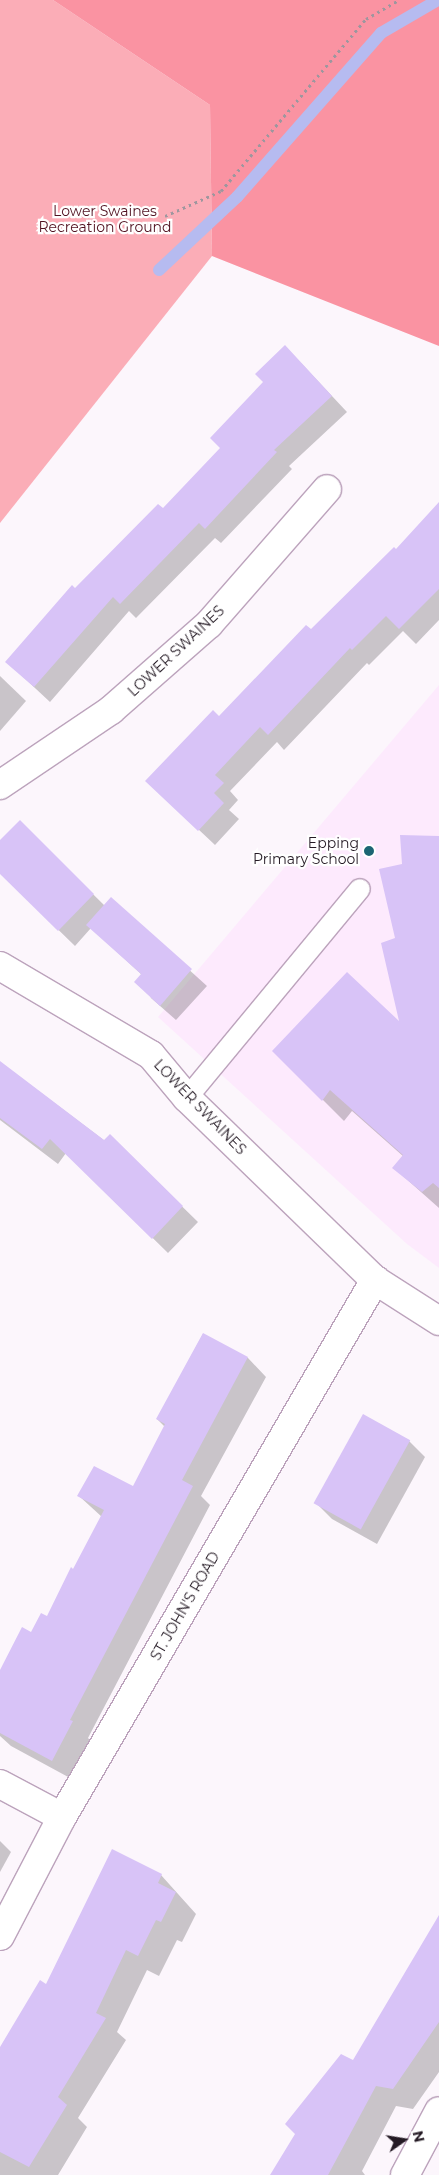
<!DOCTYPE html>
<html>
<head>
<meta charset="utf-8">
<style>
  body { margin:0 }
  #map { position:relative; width:439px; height:2175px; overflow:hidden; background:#fcf6fc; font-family:Montserrat,sans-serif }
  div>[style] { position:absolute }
  .built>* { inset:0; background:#fdeafd }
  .green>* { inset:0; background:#fbadb7 }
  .forest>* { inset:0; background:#fa93a2 }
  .shadow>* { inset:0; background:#0003 }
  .stream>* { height:12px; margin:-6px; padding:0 6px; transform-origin:6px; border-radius:6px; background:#b6bbf0 }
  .building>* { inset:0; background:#d8c3f7; transform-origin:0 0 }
  .path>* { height:3px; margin-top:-1.5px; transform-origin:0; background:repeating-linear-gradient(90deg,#9e969e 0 2.5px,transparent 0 6.5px) }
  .roads { filter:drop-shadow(1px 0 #bca3bc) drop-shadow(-1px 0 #bca3bc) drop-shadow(0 1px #bca3bc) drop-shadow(0 -1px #bca3bc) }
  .service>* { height:20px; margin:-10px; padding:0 10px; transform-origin:10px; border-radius:10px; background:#fff }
  .minor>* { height:28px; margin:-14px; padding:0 14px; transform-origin:14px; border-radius:14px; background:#fff }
  .dots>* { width:14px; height:14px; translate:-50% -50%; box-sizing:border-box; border:2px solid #fff; border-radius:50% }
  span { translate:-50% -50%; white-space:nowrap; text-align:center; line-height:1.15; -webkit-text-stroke:4.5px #fff; paint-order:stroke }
  .park-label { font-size:14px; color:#511221 }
  .street-label { font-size:14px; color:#241a24 }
  .poi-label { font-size:14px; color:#241a24 }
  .right { translate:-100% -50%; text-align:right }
  .north { position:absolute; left:379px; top:2115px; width:50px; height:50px; -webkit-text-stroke:4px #fff; paint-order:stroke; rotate:77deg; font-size:14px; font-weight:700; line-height:20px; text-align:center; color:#241a24 }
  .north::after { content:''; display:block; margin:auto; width:18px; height:22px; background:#241a24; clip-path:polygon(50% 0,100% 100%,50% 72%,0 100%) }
</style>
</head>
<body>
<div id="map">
  <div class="built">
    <div style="clip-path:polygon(439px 685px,439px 1268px,407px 1244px,158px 1017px)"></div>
  </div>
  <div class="green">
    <div style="clip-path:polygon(0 0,53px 0,210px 105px,212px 256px,0 523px)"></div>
  </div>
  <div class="forest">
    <div style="clip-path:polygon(53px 0,439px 0,439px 346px,212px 256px,210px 105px)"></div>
  </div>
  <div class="shadow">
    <div style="clip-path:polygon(301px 363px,347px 412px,289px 466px,292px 469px,221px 543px,215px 538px,136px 618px,129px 611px,50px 702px,7px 662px,75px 590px,163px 510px,221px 448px,265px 382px)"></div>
    <div style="clip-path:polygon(439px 504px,439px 620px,416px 644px,403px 631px,369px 665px,367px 663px,284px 750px,277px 742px,230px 791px,238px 800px,229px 810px,239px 819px,215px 845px,163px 796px,219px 718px,396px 551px)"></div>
    <div style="clip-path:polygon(0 676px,26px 701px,0 731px)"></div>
    <div style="clip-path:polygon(20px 822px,105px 906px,111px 899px,207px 986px,176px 1020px,151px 998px,142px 975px,91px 928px,75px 946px,0 873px,0 842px)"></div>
    <div style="clip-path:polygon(439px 837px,439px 1208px,394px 1168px,404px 1157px,352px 1111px,344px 1121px,274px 1051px,401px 1025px,397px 939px,403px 865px)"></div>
    <div style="clip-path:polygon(0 1062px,105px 1141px,110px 1136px,198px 1222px,168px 1253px,66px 1153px,58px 1164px,0 1120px)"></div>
    <div style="clip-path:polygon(203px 1334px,248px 1358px,266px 1377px,201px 1496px,210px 1505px,88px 1738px,91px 1741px,70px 1778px,11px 1746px,0 1736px,0 1672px,47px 1618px,102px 1517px,79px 1496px,133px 1488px,165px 1427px,157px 1419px)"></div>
    <div style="clip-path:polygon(409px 1441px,425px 1457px,377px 1544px,332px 1519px,316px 1503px)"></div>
    <div style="clip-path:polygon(0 1841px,11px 1852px,0 1872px)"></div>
    <div style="clip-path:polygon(161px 1875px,196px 1914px,182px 1942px,177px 1940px,159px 1976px,147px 1970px,117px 2032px,126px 2040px,78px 2118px,87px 2127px,58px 2175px,0 2175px,0 2050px,46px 1986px)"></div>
    <div style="clip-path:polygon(439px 1918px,439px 2072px,413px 2109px,396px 2106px,362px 2171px,365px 2175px,271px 2175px,354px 2062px)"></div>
  </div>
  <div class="stream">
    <div style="left:159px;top:270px;width:107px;rotate:-43.1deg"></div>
    <div style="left:237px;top:197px;width:218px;rotate:-48.7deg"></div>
    <div style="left:381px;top:33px;width:66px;rotate:-30.1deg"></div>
  </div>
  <div class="building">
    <div style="clip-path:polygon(285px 345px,332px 396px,274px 450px,277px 452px,205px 529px,199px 523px,120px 604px,113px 597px,34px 687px,5px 662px,72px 585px,75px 588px,158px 504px,163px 508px,220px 448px,210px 438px,263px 382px,255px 374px)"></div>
    <div style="clip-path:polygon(439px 502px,439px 589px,399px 629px,386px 616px,352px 650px,350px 648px,268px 735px,260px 727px,215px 775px,224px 783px,214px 793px,224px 803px,198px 831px,145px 781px,213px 710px,219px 716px,306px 625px,311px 629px,394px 547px,396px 549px)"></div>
    <div style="clip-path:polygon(20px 820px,94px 894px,58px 931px,0 874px,0 840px)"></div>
    <div style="clip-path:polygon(400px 835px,439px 836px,439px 1188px,433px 1183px,422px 1192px,392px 1168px,403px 1155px,330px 1090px,322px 1101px,272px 1051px,347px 972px,399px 1021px,381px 943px,395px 938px,379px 869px,402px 864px)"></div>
    <div style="clip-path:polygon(111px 897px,192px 969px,160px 1006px,134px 982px,141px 974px,86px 925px)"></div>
    <div style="clip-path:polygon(0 1061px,104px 1140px,110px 1134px,183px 1206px,152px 1239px,50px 1139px,42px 1149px,0 1118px)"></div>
    <div style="clip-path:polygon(203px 1333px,248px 1357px,182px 1480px,193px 1486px,70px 1720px,73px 1721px,52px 1761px,0 1733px,0 1670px,22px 1627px,31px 1632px,41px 1613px,47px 1616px,71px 1567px,73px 1569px,104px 1510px,77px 1496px,94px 1466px,133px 1486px,165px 1424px,156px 1419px)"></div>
    <div style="left:363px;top:1414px;width:54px;height:102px;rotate:29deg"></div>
    <div style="clip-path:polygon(112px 1849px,162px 1874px,158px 1883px,176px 1892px,161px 1922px,156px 1920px,138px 1956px,126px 1950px,96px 2013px,106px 2018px,58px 2097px,67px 2105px,29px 2167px,0 2152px,0 2047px,40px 1980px,46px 1984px)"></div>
    <div style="clip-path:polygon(439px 1915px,439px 2022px,393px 2089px,376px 2086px,328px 2175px,270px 2175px,295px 2134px,285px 2124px,341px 2054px,353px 2060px)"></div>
  </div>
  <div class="path">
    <div style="left:165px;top:216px;width:61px;rotate:-24.1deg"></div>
    <div style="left:221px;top:191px;width:225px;rotate:-49.9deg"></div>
    <div style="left:366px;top:19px;width:38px;rotate:-30deg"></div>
  </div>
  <div class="roads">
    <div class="service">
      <div style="left:187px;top:1098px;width:271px;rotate:-50.4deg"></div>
    </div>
    <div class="minor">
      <div style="left:0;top:785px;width:134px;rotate:-34deg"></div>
      <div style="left:111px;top:710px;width:130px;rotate:-41.3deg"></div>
      <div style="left:209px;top:624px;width:179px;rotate:-48.8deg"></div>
      <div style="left:0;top:966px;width:175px;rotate:30.5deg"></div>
      <div style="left:151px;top:1055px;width:56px;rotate:50.1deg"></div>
      <div style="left:187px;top:1098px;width:262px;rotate:44.1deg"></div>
      <div style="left:375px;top:1280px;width:76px;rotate:32.6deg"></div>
      <div style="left:0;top:1784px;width:70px;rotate:28deg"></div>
      <div style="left:0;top:1936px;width:134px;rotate:-62.5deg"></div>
      <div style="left:62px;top:1817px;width:622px;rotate:-59.76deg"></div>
      <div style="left:405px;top:2175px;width:72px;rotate:-62deg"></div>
    </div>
  </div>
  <div class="dots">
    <div style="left:369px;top:851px;background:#1c6573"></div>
  </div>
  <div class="park-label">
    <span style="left:105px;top:219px">Lower Swaines<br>Recreation Ground</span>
  </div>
  <div class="street-label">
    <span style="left:176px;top:651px;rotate:-43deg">LOWER SWAINES</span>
    <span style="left:200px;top:1107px;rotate:46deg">LOWER SWAINES</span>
    <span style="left:185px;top:1606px;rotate:-60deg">ST. JOHN'S ROAD</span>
  </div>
  <div class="poi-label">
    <span class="right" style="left:359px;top:851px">Epping<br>Primary School</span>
  </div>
  <div class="north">N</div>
</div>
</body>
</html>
